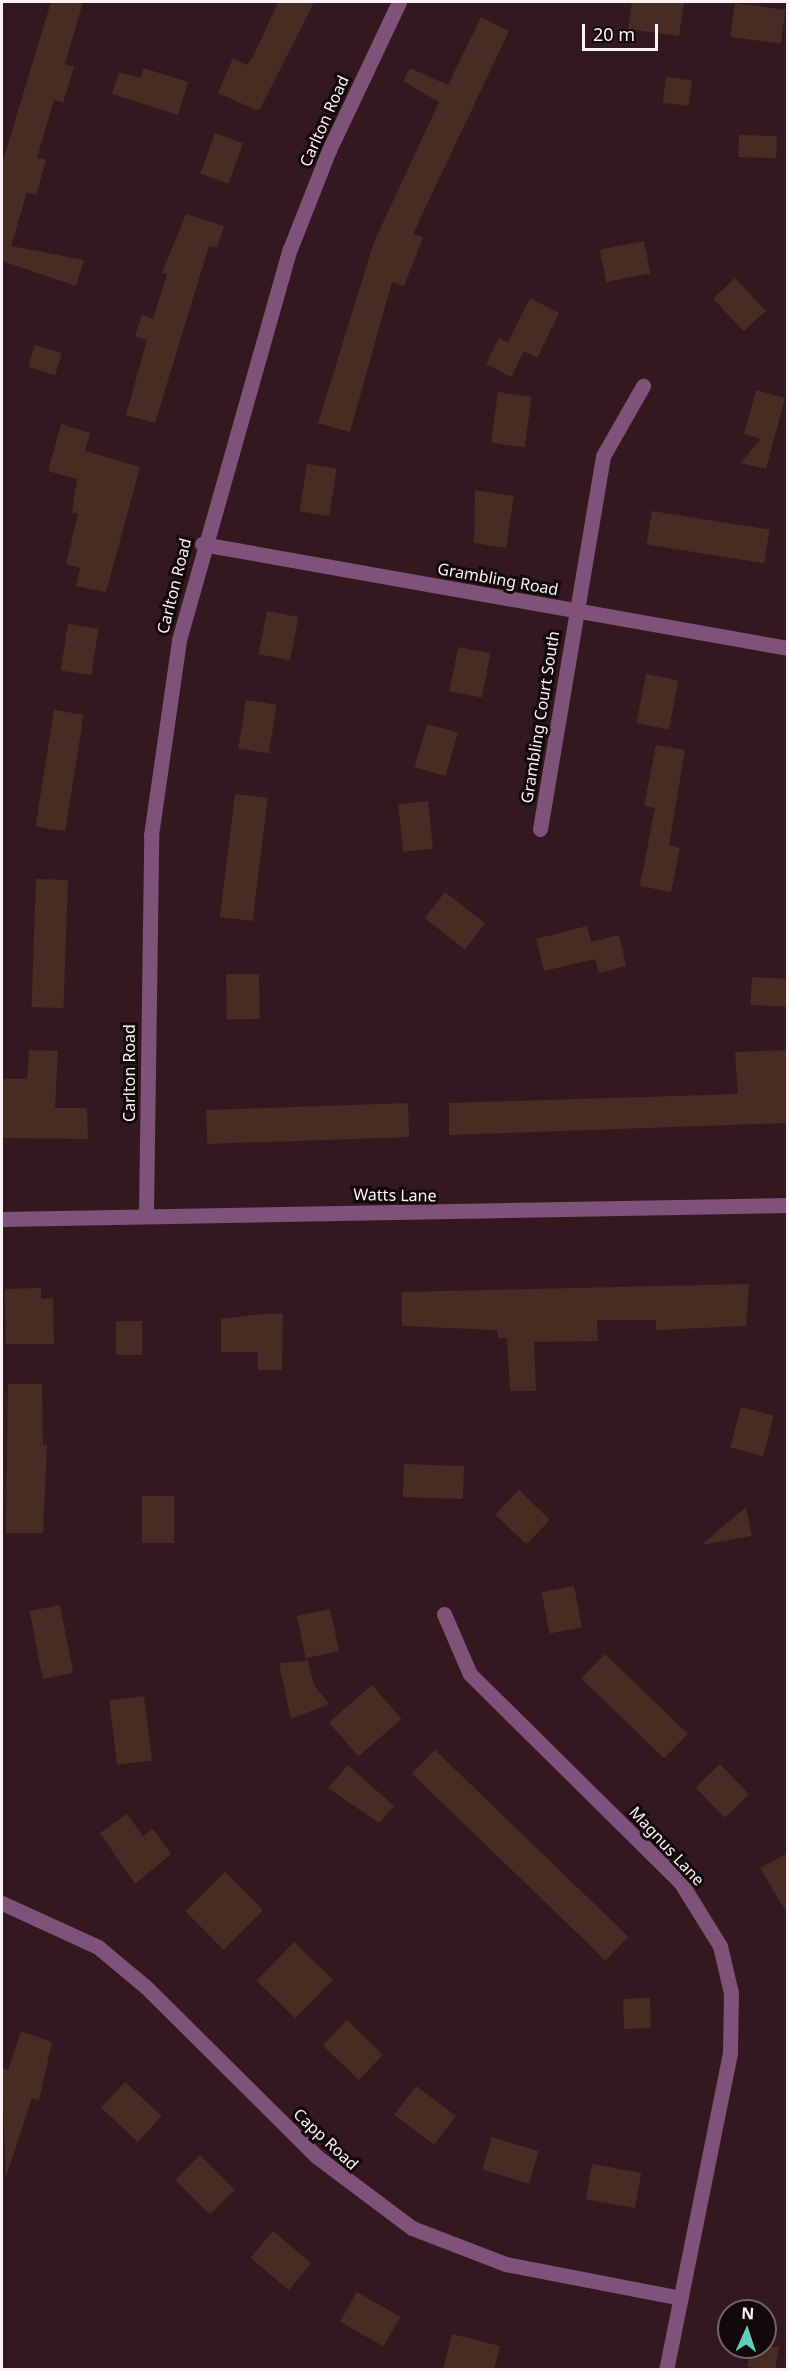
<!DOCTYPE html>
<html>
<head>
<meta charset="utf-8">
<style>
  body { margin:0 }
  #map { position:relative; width:789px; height:2371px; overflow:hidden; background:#33191f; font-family:"Noto Sans",sans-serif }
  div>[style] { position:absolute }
  .building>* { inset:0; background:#462c22; transform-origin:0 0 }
  .minor>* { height:15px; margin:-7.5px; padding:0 7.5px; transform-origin:7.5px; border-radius:7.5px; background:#7f5279 }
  span { translate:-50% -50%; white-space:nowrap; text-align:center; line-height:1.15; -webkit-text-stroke:6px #13080a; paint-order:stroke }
  .street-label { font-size:16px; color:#fdf1f3 }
  .frame { position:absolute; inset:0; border:3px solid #fdf1f3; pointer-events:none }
  .north { position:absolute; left:717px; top:2299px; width:60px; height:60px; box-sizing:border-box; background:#13080a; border:2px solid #716567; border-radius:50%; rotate:3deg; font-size:16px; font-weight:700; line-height:24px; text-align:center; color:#fdf1f3 }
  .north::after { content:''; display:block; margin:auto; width:21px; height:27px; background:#5dceb9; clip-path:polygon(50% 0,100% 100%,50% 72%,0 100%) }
  .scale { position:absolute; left:582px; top:24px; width:76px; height:27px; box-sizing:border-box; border:3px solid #fdf1f3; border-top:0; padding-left:8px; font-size:18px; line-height:21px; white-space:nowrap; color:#fdf1f3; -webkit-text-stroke:4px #13080a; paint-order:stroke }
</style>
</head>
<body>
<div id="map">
  <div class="building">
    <div style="clip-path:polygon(51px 2px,83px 2px,65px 64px,74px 67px,63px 103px,54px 100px,37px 158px,46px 160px,36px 195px,27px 192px,11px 246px,84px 260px,76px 286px,2px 261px,2px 164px)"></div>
    <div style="clip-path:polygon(278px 2px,314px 2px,259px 111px,218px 93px,233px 58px,247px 65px,254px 55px)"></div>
    <div style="clip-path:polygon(632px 2px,684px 3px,679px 36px,628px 29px)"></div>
    <div style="left:735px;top:3px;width:51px;height:34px;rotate:8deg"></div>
    <div style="clip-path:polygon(481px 17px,509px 31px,413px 234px,423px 238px,404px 286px,392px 282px,350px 432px,318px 423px,374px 242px,439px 102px,403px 81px,410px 68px,448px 85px)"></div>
    <div style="clip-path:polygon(143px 68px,188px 82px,178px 115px,112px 94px,119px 72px,141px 78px)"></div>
    <div style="left:666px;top:77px;width:26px;height:26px;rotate:7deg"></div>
    <div style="left:215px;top:133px;width:30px;height:43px;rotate:20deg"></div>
    <div style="left:739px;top:135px;width:38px;height:22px;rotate:2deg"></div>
    <div style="clip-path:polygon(186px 214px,224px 226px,217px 248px,209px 246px,155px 423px,126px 415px,147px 340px,135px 336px,142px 315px,153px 319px,167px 274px,162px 273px)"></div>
    <div style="left:644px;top:241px;width:33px;height:45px;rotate:79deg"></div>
    <div style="left:735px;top:278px;width:45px;height:30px;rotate:47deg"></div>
    <div style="clip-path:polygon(530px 298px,559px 313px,537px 358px,524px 351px,511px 377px,486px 364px,499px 338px,508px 342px)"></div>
    <div style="left:35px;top:345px;width:28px;height:23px;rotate:17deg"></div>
    <div style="clip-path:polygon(756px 390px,785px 398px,766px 469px,740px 463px,761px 439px,744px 434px)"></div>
    <div style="left:498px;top:392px;width:34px;height:51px;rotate:8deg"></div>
    <div style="clip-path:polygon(61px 424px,90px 433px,85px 451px,140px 467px,106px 592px,76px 586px,80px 568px,66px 564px,78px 514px,72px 513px,77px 479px,48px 471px)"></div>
    <div style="left:307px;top:464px;width:30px;height:48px;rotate:9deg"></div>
    <div style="clip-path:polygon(475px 490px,514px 496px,506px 548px,474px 543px)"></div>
    <div style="left:652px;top:511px;width:119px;height:34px;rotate:9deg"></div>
    <div style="left:267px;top:611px;width:32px;height:44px;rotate:11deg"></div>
    <div style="left:68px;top:624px;width:31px;height:47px;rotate:9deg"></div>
    <div style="left:458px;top:647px;width:33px;height:45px;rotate:11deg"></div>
    <div style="left:646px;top:674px;width:33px;height:50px;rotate:11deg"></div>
    <div style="left:246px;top:700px;width:31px;height:49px;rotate:9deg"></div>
    <div style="left:54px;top:710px;width:30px;height:118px;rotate:9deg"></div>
    <div style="left:427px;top:724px;width:32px;height:45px;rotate:16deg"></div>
    <div style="clip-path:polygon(656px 745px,685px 750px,669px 845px,680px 848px,671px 892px,640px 886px,655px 808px,644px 806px)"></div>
    <div style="left:235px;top:794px;width:33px;height:124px;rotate:7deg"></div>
    <div style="left:428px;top:801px;width:48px;height:30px;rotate:84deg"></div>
    <div style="left:36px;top:879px;width:32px;height:128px;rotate:2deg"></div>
    <div style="left:445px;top:892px;width:51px;height:33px;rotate:38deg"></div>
    <div style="clip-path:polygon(587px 926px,591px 942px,619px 935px,626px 966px,599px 973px,595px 959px,544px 971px,536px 939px)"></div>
    <div style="left:259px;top:974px;width:45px;height:33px;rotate:89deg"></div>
    <div style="left:752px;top:977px;width:36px;height:28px;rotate:3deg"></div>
    <div style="clip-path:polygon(29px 1050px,58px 1051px,55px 1108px,87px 1108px,88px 1139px,2px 1138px,2px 1079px,27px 1079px)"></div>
    <div style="clip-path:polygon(788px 1050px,788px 1123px,449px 1135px,449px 1103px,738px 1094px,735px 1052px)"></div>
    <div style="left:408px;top:1103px;width:34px;height:202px;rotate:88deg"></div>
    <div style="clip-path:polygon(749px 1284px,746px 1326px,656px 1330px,656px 1320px,597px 1320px,598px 1341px,534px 1342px,536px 1391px,510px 1391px,507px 1338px,498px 1338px,497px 1330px,402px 1326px,402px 1292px)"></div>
    <div style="clip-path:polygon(41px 1288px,41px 1299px,53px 1298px,54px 1344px,6px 1344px,5px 1289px)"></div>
    <div style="clip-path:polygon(262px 1314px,283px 1314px,282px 1370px,258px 1370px,258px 1352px,221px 1352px,221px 1319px)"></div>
    <div style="left:116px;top:1321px;width:26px;height:34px"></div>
    <div style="clip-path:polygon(8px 1384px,42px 1384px,43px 1445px,47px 1445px,43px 1533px,6px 1533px)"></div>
    <div style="left:741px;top:1407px;width:34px;height:42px;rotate:15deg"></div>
    <div style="left:464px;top:1466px;width:33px;height:60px;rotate:92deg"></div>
    <div style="left:519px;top:1490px;width:43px;height:34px;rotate:44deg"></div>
    <div style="left:142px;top:1496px;width:32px;height:47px"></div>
    <div style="clip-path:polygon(746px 1507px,752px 1536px,701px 1545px)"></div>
    <div style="left:574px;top:1586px;width:42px;height:33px;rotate:79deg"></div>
    <div style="left:60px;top:1605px;width:69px;height:31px;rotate:79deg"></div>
    <div style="left:330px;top:1609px;width:43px;height:34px;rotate:78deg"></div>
    <div style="left:605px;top:1654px;width:115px;height:34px;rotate:44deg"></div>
    <div style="clip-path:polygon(308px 1661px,314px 1685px,329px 1704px,291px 1719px,279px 1663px)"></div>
    <div style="left:372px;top:1685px;width:45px;height:57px;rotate:49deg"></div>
    <div style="left:144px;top:1696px;width:65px;height:35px;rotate:83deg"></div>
    <div style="left:435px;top:1750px;width:269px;height:33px;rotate:44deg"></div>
    <div style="left:720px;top:1764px;width:42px;height:34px;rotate:46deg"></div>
    <div style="clip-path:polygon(348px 1765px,394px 1806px,379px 1823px,328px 1788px)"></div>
    <div style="clip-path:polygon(127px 1814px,143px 1836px,153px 1829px,171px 1854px,135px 1884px,100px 1833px)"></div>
    <div style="clip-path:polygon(788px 1853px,788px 1915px,760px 1868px)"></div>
    <div style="left:225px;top:1872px;width:54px;height:56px;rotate:45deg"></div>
    <div style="left:294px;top:1942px;width:54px;height:54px;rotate:44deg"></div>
    <div style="left:650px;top:1998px;width:30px;height:27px;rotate:88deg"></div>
    <div style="left:347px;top:2020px;width:50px;height:35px;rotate:44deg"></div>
    <div style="clip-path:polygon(21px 2031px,52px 2042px,39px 2100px,32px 2098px,6px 2177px,2px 2068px,8px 2070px)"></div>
    <div style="left:125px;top:2082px;width:50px;height:35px;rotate:43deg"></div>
    <div style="left:416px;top:2086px;width:50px;height:36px;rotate:37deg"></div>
    <div style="left:492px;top:2137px;width:49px;height:34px;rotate:17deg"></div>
    <div style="left:200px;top:2155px;width:49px;height:35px;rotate:45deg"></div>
    <div style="left:592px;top:2164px;width:50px;height:36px;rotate:10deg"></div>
    <div style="left:273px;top:2231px;width:50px;height:35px;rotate:40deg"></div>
    <div style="left:357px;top:2292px;width:50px;height:34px;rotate:30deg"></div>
    <div style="clip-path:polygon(452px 2334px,500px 2346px,494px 2370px,443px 2370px)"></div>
    <div style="clip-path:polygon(751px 2347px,779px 2347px,775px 2370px,747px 2367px)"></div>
  </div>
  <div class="minor">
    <div style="left:202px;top:544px;width:595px;rotate:10.06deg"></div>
    <div style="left:540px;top:829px;width:378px;rotate:-80.4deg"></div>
    <div style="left:603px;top:456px;width:81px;rotate:-60.3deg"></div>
    <div style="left:146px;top:1213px;width:378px;rotate:-89.2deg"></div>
    <div style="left:151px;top:835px;width:197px;rotate:-81.8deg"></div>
    <div style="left:179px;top:640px;width:406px;rotate:-74.2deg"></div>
    <div style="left:290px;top:249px;width:106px;rotate:-68.5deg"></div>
    <div style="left:329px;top:150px;width:164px;rotate:-64.7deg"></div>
    <div style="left:2px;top:1219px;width:786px;rotate:-1.02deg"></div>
    <div style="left:444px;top:1614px;width:65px;rotate:66.6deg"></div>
    <div style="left:470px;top:1674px;width:297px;rotate:44.7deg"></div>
    <div style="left:681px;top:1883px;width:74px;rotate:58.2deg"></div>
    <div style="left:720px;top:1946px;width:48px;rotate:76.8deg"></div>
    <div style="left:731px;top:1993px;width:60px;rotate:91deg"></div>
    <div style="left:730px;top:2053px;width:323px;rotate:101.4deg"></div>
    <div style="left:2px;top:1903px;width:106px;rotate:24.6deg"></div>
    <div style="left:98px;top:1947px;width:62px;rotate:39.8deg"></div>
    <div style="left:146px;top:1987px;width:240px;rotate:44.8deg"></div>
    <div style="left:316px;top:2156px;width:120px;rotate:36.9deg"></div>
    <div style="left:412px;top:2228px;width:101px;rotate:21deg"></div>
    <div style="left:506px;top:2264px;width:178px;rotate:11deg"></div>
  </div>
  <div class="street-label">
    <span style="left:324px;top:121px;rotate:-66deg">Carlton Road</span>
    <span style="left:498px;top:579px;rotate:10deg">Grambling Road</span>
    <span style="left:174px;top:586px;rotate:-76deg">Carlton Road</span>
    <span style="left:540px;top:717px;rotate:-81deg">Grambling Court South</span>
    <span style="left:129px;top:1073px;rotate:-90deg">Carlton Road</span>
    <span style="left:395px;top:1195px;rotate:1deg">Watts Lane</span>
    <span style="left:667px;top:1846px;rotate:47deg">Magnus Lane</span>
    <span style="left:326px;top:2139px;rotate:43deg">Capp Road</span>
  </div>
  <div class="frame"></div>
  <div class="north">N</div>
  <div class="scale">20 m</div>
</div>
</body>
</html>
